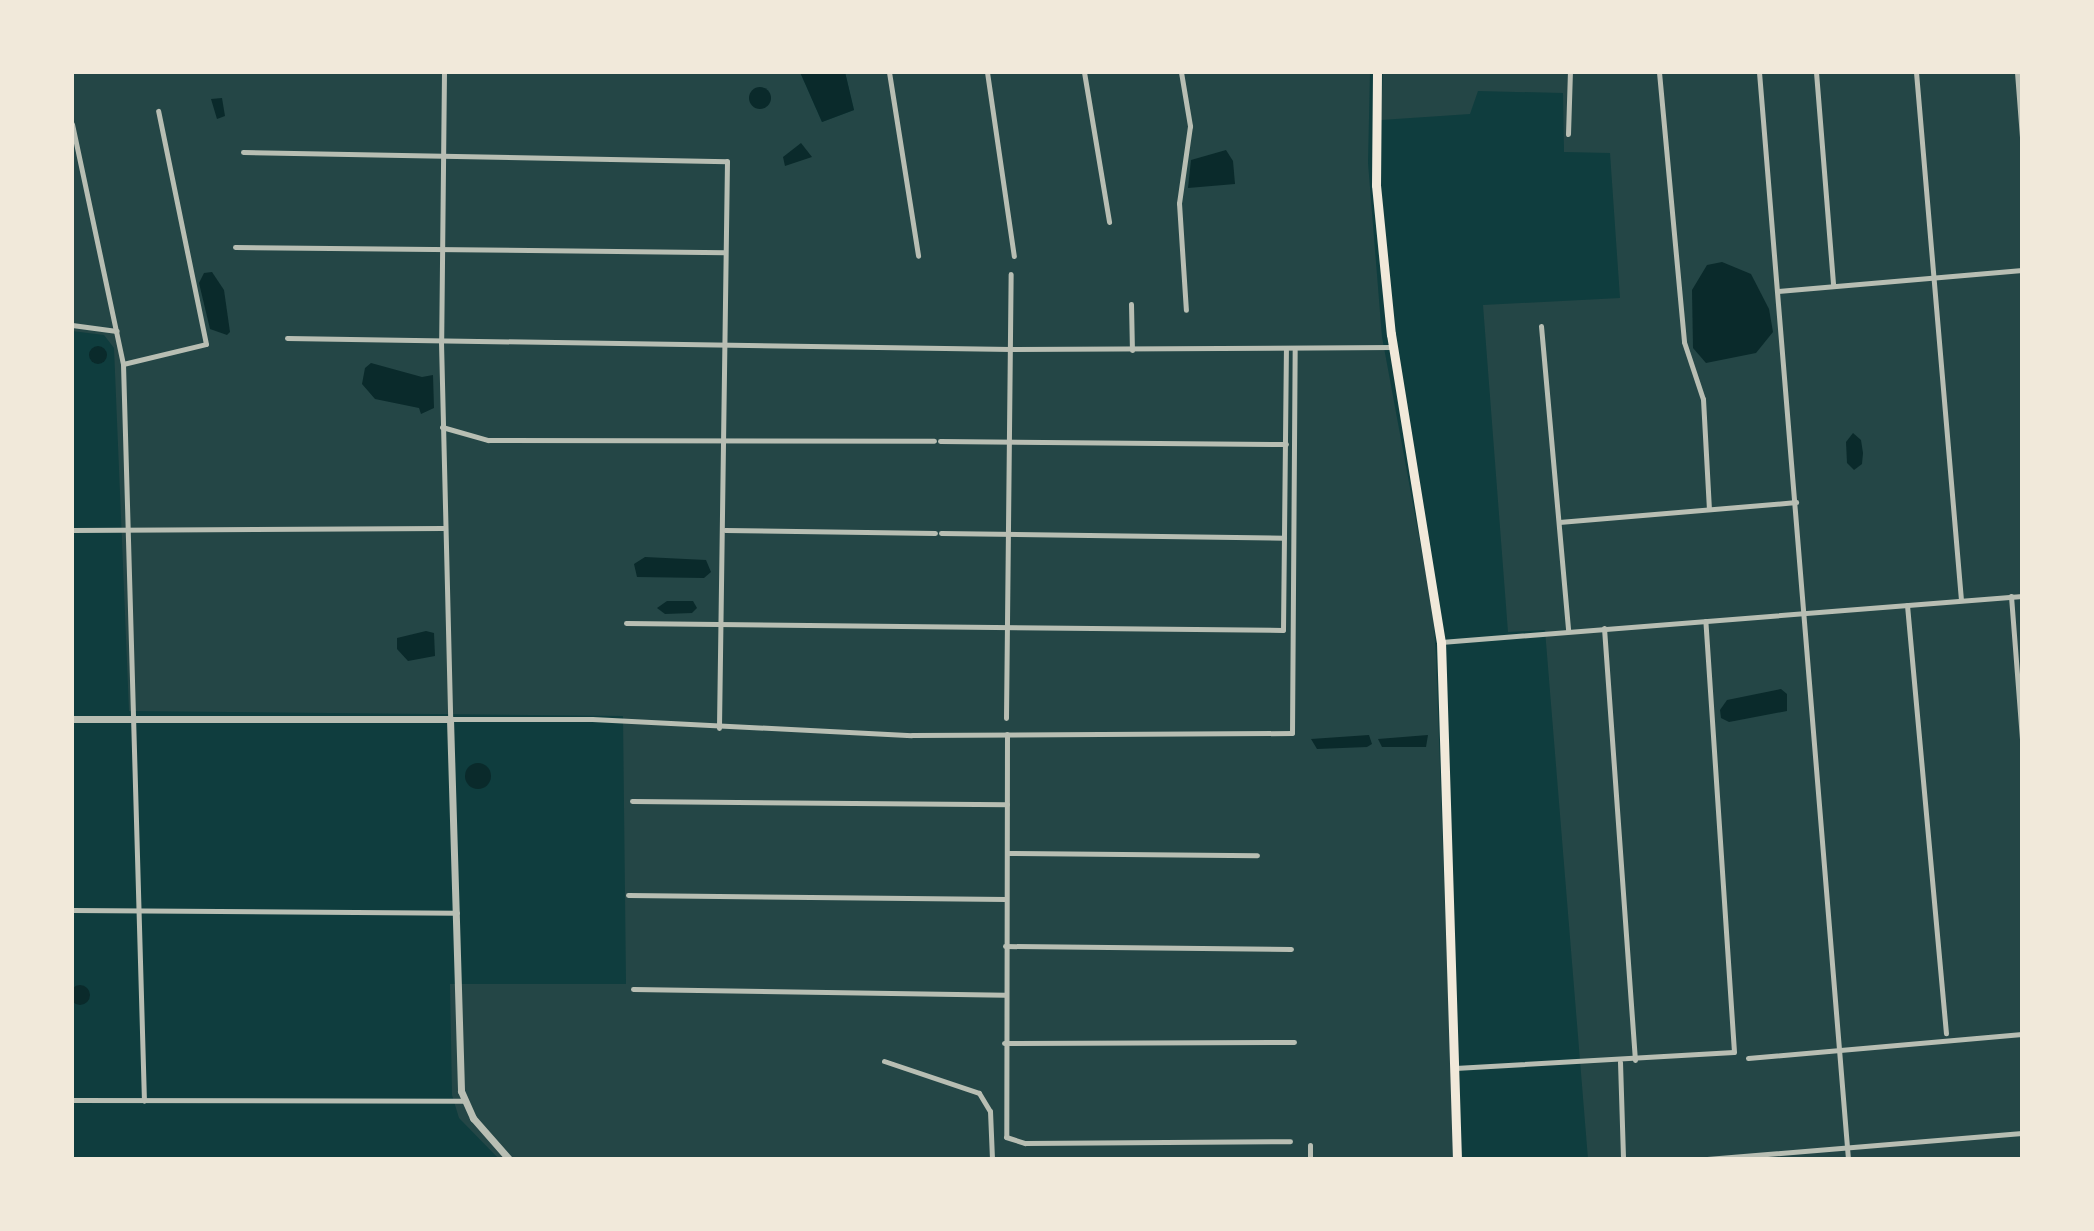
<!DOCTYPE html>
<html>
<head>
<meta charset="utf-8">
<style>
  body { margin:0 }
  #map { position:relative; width:2094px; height:1231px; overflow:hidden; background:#0f3d3e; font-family:Arial,sans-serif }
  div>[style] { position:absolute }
  .green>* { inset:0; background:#244646 }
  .water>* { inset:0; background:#0a2a2b }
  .round { border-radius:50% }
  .minor>* { height:5px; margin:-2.5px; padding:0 2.5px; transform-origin:2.5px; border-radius:2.5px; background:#b8beb3 }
  .tertiary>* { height:7px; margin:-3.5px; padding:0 3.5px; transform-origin:3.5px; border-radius:3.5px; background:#b8beb3 }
  .primary>* { height:9px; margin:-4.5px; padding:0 4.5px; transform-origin:4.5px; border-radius:4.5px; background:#f1e9da }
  span { translate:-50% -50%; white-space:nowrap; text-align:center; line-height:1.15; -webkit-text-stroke:7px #f1e9da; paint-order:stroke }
  .frame { position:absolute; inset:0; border:74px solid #f1e9da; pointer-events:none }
</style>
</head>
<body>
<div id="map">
  <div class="green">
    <div style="clip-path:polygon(72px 72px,800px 72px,822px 122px,854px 110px,845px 72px,1370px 72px,1368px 163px,1382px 337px,1433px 612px,1436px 656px,1454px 1159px,499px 1159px,459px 1118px,452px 1095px,450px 984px,626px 984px,623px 716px,129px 711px,114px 348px,104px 335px,72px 331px)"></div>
    <div style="clip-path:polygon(1383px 72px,2022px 72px,2022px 1159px,1588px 1159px,1545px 630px,1508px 632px,1483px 305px,1620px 298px,1610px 153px,1564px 152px,1563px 93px,1478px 91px,1470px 114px,1381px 120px)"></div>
  </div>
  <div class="water">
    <div style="clip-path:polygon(800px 72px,845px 72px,854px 110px,822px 122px)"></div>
    <div class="round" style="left:749px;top:87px;width:22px;height:22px"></div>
    <div style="clip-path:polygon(222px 98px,225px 116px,217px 119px,211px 99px)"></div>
    <div style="clip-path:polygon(801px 143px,812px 157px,785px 166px,783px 157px)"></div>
    <div style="clip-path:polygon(1226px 150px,1233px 161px,1235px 184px,1188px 188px,1191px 160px)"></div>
    <div style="clip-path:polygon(1722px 262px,1751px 274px,1769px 309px,1773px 332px,1756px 353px,1706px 363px,1693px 348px,1692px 290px,1707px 265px)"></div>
    <div style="clip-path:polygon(212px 272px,224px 290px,230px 332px,227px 335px,210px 329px,199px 283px,204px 273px)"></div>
    <div class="round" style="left:89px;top:346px;width:18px;height:18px"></div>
    <div style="clip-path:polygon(371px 363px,422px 377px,433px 375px,434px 408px,421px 414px,419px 408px,375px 399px,362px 384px,365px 368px)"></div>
    <div style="clip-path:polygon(1853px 433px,1861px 440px,1863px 453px,1862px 464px,1854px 470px,1847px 463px,1846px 442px)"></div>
    <div style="clip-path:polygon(645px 557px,706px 560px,711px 572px,704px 578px,637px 577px,634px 564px)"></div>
    <div style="clip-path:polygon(667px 601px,693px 601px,697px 608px,692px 613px,665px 614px,657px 608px)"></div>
    <div style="clip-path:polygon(426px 631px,434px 633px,435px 656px,408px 661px,397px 649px,397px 638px)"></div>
    <div style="clip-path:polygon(1781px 689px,1787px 694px,1787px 711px,1729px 722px,1721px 718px,1720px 710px,1727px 700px)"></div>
    <div style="clip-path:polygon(1369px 735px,1372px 744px,1367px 747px,1317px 749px,1311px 739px)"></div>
    <div style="clip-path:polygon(1428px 735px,1426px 747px,1382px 747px,1378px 739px)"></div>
    <div class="round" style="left:465px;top:763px;width:26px;height:26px"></div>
    <div class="round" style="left:70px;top:985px;width:20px;height:20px"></div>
  </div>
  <div class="minor">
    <div style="left:444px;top:72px;width:270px;rotate:90.6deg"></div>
    <div style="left:441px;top:342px;width:377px;rotate:88.6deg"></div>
    <div style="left:450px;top:719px;width:142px"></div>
    <div style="left:592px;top:719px;width:320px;rotate:2.9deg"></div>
    <div style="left:912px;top:735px;width:380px;rotate:-0.3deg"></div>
    <div style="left:1292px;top:733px;width:383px;rotate:-89.6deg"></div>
    <div style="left:889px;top:72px;width:186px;rotate:81deg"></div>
    <div style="left:987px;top:72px;width:186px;rotate:81.7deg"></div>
    <div style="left:1084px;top:72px;width:152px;rotate:80.5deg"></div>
    <div style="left:1181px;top:72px;width:55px;rotate:80.5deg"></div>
    <div style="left:1190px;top:126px;width:78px;rotate:98.1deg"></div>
    <div style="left:1179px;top:203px;width:107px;rotate:86.3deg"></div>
    <div style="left:1659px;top:72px;width:271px;rotate:84.7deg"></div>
    <div style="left:1684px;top:342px;width:60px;rotate:71.6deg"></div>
    <div style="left:1703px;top:399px;width:110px;rotate:86.9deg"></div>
    <div style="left:1759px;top:72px;width:1091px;rotate:85.32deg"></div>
    <div style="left:1816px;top:72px;width:214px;rotate:85.4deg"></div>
    <div style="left:1916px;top:72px;width:530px;rotate:85.13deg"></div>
    <div style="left:2017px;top:72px;width:65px;rotate:85.6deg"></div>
    <div style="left:72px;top:124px;width:245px;rotate:78deg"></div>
    <div style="left:123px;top:364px;width:737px;rotate:88.37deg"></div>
    <div style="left:1568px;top:134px;width:62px;rotate:-88.2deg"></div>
    <div style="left:243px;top:152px;width:484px;rotate:1.1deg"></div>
    <div style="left:727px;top:161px;width:567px;rotate:90.81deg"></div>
    <div style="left:235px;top:247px;width:490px;rotate:0.6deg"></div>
    <div style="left:1778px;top:291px;width:245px;rotate:-4.9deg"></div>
    <div style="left:1131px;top:304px;width:46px;rotate:88.8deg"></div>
    <div style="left:72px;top:325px;width:45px;rotate:7.6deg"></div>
    <div style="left:1541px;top:326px;width:306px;rotate:84.9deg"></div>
    <div style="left:287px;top:338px;width:724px;rotate:0.87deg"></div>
    <div style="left:1011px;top:349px;width:382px;rotate:-0.3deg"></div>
    <div style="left:123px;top:364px;width:85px;rotate:-13.5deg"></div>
    <div style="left:206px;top:344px;width:238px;rotate:-101.6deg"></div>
    <div style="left:442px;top:427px;width:48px;rotate:15.8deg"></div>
    <div style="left:488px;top:440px;width:446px;rotate:0.1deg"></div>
    <div style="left:940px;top:441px;width:346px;rotate:0.5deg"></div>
    <div style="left:1559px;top:522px;width:238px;rotate:-4.8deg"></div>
    <div style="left:72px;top:530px;width:371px;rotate:-0.3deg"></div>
    <div style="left:725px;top:530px;width:210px;rotate:0.8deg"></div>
    <div style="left:941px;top:533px;width:343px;rotate:0.8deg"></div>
    <div style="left:2011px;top:596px;width:143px;rotate:85.6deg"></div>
    <div style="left:1907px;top:605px;width:430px;rotate:84.8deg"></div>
    <div style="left:626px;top:623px;width:657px;rotate:0.61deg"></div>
    <div style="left:1283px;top:630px;width:280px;rotate:-89.4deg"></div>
    <div style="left:1604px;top:628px;width:433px;rotate:85.9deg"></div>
    <div style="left:1441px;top:642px;width:583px;rotate:-4.53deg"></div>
    <div style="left:1006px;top:718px;width:444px;rotate:-89.4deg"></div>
    <div style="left:1007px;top:734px;width:403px;rotate:90.1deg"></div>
    <div style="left:1006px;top:1137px;width:20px;rotate:18deg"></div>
    <div style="left:1025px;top:1143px;width:265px;rotate:-0.4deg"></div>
    <div style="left:632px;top:801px;width:375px;rotate:0.5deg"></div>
    <div style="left:1007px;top:853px;width:250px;rotate:0.5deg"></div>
    <div style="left:628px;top:895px;width:378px;rotate:0.6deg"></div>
    <div style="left:72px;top:910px;width:385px;rotate:0.4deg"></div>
    <div style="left:1005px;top:946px;width:286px;rotate:0.6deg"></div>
    <div style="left:633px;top:989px;width:372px;rotate:0.9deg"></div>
    <div style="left:1004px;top:1043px;width:290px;rotate:-0.2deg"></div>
    <div style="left:1748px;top:1058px;width:275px;rotate:-5deg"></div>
    <div style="left:884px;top:1061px;width:100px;rotate:18.6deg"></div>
    <div style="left:979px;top:1093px;width:21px;rotate:59deg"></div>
    <div style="left:990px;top:1111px;width:48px;rotate:87.6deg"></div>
    <div style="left:1620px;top:1062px;width:97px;rotate:88.2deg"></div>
    <div style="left:1455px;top:1068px;width:279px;rotate:-3.3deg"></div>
    <div style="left:1734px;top:1052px;width:432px;rotate:-93.8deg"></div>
    <div style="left:72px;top:1100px;width:391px;rotate:0.1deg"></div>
    <div style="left:1310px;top:1159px;width:14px;rotate:-90deg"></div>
    <div style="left:1707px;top:1159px;width:316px;rotate:-4.7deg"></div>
  </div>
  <div class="tertiary">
    <div style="left:72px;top:719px;width:378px"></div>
    <div style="left:450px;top:719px;width:372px;rotate:88.3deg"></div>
    <div style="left:461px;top:1091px;width:30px;rotate:66deg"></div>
    <div style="left:473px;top:1118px;width:55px;rotate:48.7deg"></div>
  </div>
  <div class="primary">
    <div style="left:1377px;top:72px;width:113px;rotate:90.5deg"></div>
    <div style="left:1376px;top:185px;width:150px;rotate:84.3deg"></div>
    <div style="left:1391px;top:334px;width:312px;rotate:80.8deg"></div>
    <div style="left:1441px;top:642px;width:517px;rotate:88.23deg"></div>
  </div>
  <div class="frame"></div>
</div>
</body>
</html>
